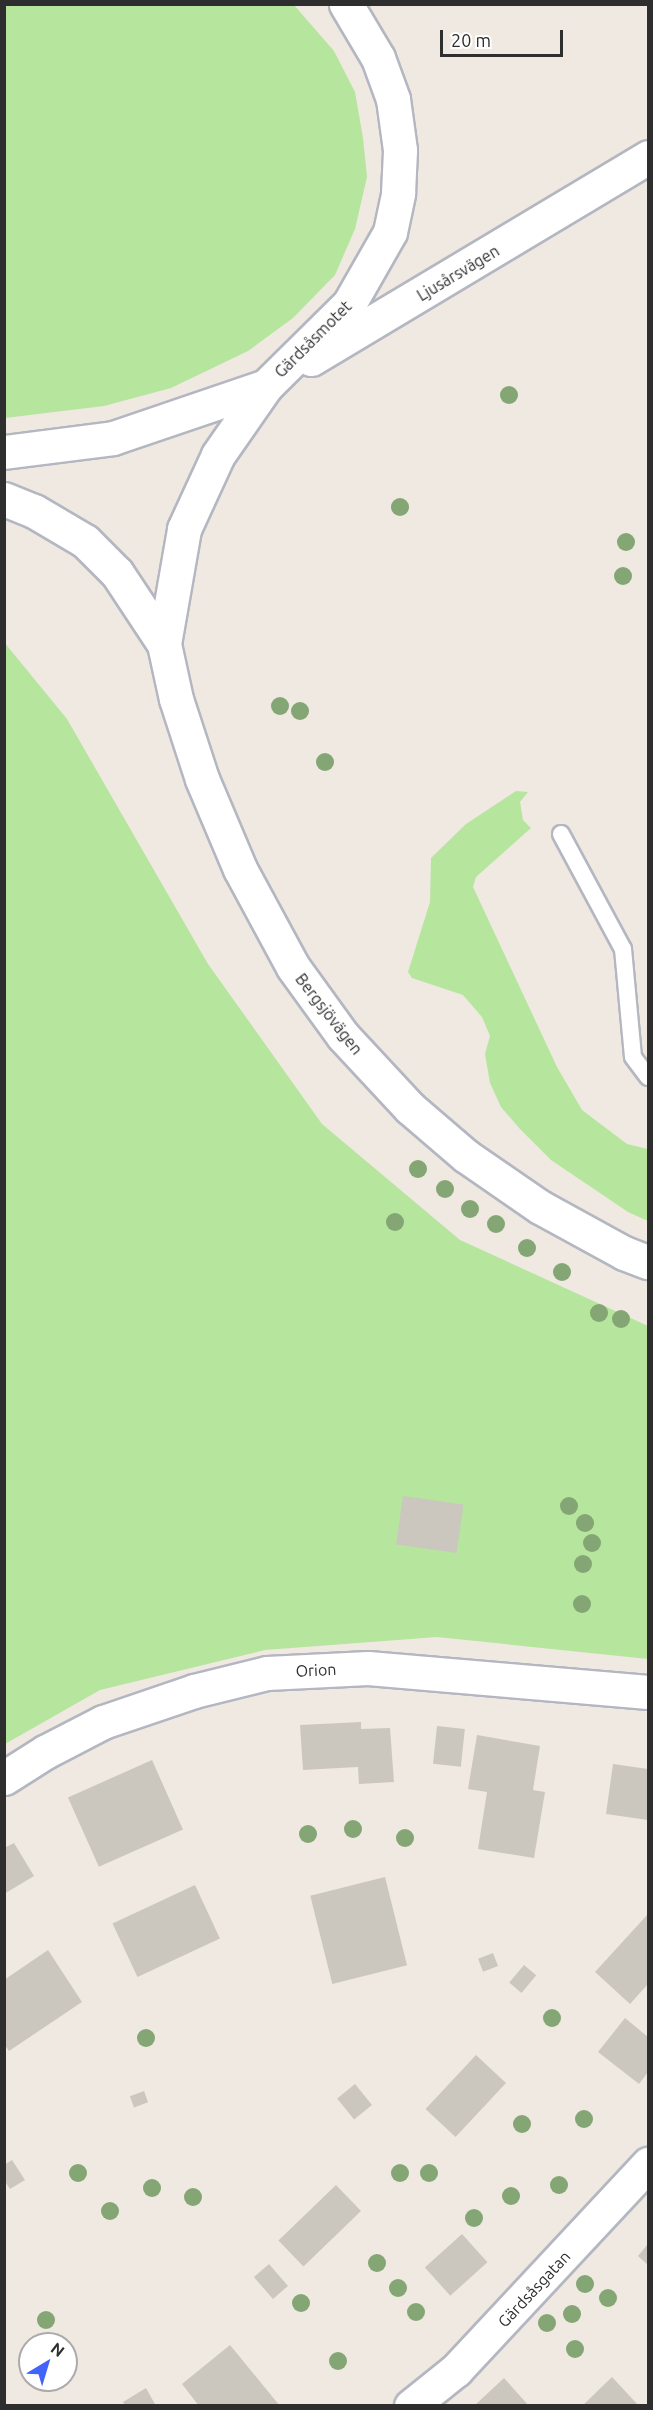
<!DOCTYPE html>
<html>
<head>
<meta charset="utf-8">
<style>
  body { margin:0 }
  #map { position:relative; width:653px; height:2410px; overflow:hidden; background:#efe9e1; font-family:Ubuntu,sans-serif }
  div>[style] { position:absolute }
  .green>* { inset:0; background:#b6e59e }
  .building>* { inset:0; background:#cbc7bf; transform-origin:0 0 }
  .roads { filter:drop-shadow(2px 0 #b4b7c1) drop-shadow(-2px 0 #b4b7c1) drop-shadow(0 2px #b4b7c1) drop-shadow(0 -2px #b4b7c1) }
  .service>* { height:16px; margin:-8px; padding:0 8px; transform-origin:8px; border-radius:8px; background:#fff }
  .minor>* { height:33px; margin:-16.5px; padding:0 16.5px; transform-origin:16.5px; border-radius:16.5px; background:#fff }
  .tertiary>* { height:33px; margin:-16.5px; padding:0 16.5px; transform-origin:16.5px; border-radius:16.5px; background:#fff }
  .secondary>* { height:33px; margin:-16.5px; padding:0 16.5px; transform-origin:16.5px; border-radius:16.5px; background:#fff }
  .trees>* { width:18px; height:18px; margin:-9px; border-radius:50%; background:#84a574 }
  span { translate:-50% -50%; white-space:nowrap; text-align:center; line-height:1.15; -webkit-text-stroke:4.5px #fff; paint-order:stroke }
  .street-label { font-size:16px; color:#2e2e2e }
  .frame { position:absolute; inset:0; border:6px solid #2e2e2e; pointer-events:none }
  .north { position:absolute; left:18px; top:2332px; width:60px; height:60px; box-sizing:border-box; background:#fff; border:2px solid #ababab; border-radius:50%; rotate:38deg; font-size:16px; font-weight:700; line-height:24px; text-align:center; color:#2e2e2e }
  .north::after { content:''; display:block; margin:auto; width:21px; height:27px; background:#4264fb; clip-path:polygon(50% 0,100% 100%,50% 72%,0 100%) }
  .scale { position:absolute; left:440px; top:30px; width:123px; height:27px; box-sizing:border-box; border:3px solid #2e2e2e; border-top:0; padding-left:8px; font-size:18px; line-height:21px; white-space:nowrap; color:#2e2e2e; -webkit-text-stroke:4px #fff; paint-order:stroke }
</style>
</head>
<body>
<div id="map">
  <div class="green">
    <div style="clip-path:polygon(4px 5px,294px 5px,334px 51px,355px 92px,363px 138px,367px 177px,355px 229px,335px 275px,293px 318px,248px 351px,171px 388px,104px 406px,5px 418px)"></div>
    <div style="clip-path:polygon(4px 642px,67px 719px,208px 964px,322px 1124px,460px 1240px,648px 1326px,648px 1659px,437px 1637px,265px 1650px,100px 1690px,5px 1744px)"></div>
    <div style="clip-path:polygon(516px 791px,528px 792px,520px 802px,523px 820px,531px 828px,476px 877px,473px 887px,557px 1067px,582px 1110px,627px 1144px,648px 1149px,648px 1221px,628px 1212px,551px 1160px,520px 1129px,501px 1107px,490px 1083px,485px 1054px,490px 1036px,482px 1017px,463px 995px,412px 978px,408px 972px,430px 902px,431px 858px,466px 824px)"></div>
  </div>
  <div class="building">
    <div style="left:403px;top:1496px;width:61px;height:49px;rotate:8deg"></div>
    <div style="clip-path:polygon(361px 1722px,361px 1729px,390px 1728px,394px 1782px,359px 1784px,358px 1767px,303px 1770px,300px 1725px)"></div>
    <div style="left:437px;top:1726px;width:28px;height:38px;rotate:6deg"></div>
    <div style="clip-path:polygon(477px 1735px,540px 1746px,533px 1790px,545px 1792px,534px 1858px,478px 1849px,487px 1792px,468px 1789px)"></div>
    <div style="left:152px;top:1760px;width:76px;height:92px;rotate:66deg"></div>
    <div style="clip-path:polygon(613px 1764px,648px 1769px,648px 1820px,606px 1814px)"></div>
    <div style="clip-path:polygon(14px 1843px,34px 1876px,4px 1894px,4px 1848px)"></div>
    <div style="left:385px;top:1877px;width:91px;height:77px;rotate:76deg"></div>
    <div style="left:195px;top:1885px;width:59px;height:91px;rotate:65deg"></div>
    <div style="clip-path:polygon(648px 1914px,648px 1984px,630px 2004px,595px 1972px)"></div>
    <div style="clip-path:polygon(48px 1950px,82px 2002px,9px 2051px,4px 2044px,4px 1980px)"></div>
    <div style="left:493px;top:1953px;width:14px;height:16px;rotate:69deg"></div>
    <div style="left:524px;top:1965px;width:16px;height:23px;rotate:40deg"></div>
    <div style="clip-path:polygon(625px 2018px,648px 2037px,648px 2072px,639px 2084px,598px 2052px)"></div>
    <div style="left:476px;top:2055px;width:41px;height:74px;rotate:43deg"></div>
    <div style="left:355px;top:2084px;width:27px;height:23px;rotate:51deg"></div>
    <div style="left:144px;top:2091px;width:12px;height:15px;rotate:70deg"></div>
    <div style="clip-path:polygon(12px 2160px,25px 2180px,10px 2189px,4px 2180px,4px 2165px)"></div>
    <div style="left:336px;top:2185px;width:36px;height:80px;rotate:46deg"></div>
    <div style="left:462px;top:2234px;width:38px;height:50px;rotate:48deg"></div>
    <div style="clip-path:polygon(648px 2244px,648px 2265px,638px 2256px)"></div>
    <div style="left:269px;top:2264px;width:29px;height:20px;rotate:49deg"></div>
    <div style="clip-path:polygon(230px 2345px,280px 2406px,199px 2406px,182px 2384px)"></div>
    <div style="clip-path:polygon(612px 2377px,639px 2406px,582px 2406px)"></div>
    <div style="clip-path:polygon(504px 2378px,529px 2406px,474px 2406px)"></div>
    <div style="clip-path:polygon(146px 2388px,156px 2406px,125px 2406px,123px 2402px)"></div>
  </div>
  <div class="roads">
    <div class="service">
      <div style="left:561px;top:834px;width:131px;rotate:61.7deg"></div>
      <div style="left:623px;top:949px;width:108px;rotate:84.7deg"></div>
      <div style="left:633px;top:1057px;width:25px;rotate:53deg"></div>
    </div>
    <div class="minor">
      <div style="left:4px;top:1778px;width:49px;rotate:-32.4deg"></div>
      <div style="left:45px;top:1752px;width:65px;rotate:-27.3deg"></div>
      <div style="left:103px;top:1722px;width:96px;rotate:-18.8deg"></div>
      <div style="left:194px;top:1691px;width:75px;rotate:-13.9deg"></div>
      <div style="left:267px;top:1673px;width:101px;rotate:-2.8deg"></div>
      <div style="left:368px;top:1668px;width:281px;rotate:4.9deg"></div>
      <div style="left:411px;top:2406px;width:58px;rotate:-38.7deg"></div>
      <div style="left:456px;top:2370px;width:282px;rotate:-47deg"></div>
    </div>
    <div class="tertiary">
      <div style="left:4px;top:499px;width:32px;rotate:22deg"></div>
      <div style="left:34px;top:511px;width:59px;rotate:30.5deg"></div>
      <div style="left:85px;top:541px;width:45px;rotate:45deg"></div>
      <div style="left:117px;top:573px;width:85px;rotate:56.5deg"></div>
      <div style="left:164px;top:644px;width:56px;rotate:77.7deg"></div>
      <div style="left:176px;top:699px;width:84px;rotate:72deg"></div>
      <div style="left:202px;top:779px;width:98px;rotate:67.1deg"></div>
      <div style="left:240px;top:869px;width:111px;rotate:61.6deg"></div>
      <div style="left:293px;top:967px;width:85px;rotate:54.1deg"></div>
      <div style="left:343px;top:1036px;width:98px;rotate:47.1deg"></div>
      <div style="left:410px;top:1108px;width:74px;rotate:40.6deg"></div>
      <div style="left:466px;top:1156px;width:90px;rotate:34.6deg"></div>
      <div style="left:540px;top:1207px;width:96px;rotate:28.7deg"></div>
      <div style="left:624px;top:1253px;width:26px;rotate:21deg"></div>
      <div style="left:164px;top:644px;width:117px;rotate:-80.1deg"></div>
      <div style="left:184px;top:529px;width:81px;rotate:-65.3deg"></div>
      <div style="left:218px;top:455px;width:84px;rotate:-55.2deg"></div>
    </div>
    <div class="secondary">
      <div style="left:311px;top:359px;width:393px;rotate:-30.9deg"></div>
      <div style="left:4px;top:452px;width:110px;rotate:-7.3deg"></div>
      <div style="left:113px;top:438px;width:162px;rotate:-18.8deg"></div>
      <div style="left:266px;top:386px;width:117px;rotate:-44.7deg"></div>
      <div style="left:349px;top:304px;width:83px;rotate:-60.3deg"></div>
      <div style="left:390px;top:232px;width:40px;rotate:-78deg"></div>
      <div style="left:398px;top:193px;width:43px;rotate:-87.3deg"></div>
      <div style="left:400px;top:150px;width:51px;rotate:-97.8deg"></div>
      <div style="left:393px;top:99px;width:44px;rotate:-110.1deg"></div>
      <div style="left:378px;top:58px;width:63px;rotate:-120.7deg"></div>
    </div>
  </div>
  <div class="trees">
    <div style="left:509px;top:395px"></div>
    <div style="left:400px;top:507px"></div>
    <div style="left:626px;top:542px"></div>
    <div style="left:623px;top:576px"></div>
    <div style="left:280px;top:706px"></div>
    <div style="left:300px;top:711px"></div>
    <div style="left:325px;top:762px"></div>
    <div style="left:418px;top:1169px"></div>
    <div style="left:445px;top:1189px"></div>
    <div style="left:470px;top:1209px"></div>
    <div style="left:395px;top:1222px"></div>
    <div style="left:496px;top:1224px"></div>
    <div style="left:527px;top:1248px"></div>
    <div style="left:562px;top:1272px"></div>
    <div style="left:599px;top:1313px"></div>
    <div style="left:621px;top:1319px"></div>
    <div style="left:569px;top:1506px"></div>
    <div style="left:585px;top:1523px"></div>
    <div style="left:592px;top:1543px"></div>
    <div style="left:583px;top:1564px"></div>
    <div style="left:582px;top:1604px"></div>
    <div style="left:353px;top:1829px"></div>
    <div style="left:308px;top:1834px"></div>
    <div style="left:405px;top:1838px"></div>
    <div style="left:552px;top:2018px"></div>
    <div style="left:146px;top:2038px"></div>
    <div style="left:584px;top:2119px"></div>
    <div style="left:522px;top:2124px"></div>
    <div style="left:78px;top:2173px"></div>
    <div style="left:400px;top:2173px"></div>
    <div style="left:429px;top:2173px"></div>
    <div style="left:559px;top:2185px"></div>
    <div style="left:152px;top:2188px"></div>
    <div style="left:511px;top:2196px"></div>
    <div style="left:193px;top:2197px"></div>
    <div style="left:110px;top:2211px"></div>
    <div style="left:474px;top:2218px"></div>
    <div style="left:377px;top:2263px"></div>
    <div style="left:585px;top:2284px"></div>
    <div style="left:398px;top:2288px"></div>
    <div style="left:608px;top:2298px"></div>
    <div style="left:301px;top:2303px"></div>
    <div style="left:416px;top:2312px"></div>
    <div style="left:572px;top:2314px"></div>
    <div style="left:46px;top:2320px"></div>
    <div style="left:547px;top:2323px"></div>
    <div style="left:575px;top:2349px"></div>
    <div style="left:338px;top:2361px"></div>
  </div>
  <div class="street-label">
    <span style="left:458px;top:273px;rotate:-31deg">Ljusårsvägen</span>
    <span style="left:313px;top:339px;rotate:-45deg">Gärdsåsmotet</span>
    <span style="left:329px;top:1014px;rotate:52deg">Bergsjövägen</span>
    <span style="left:316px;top:1670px;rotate:-3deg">Orion</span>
    <span style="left:534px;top:2289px;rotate:-47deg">Gärdsåsgatan</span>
  </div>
  <div class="frame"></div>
  <div class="north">N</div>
  <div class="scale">20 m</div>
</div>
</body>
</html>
